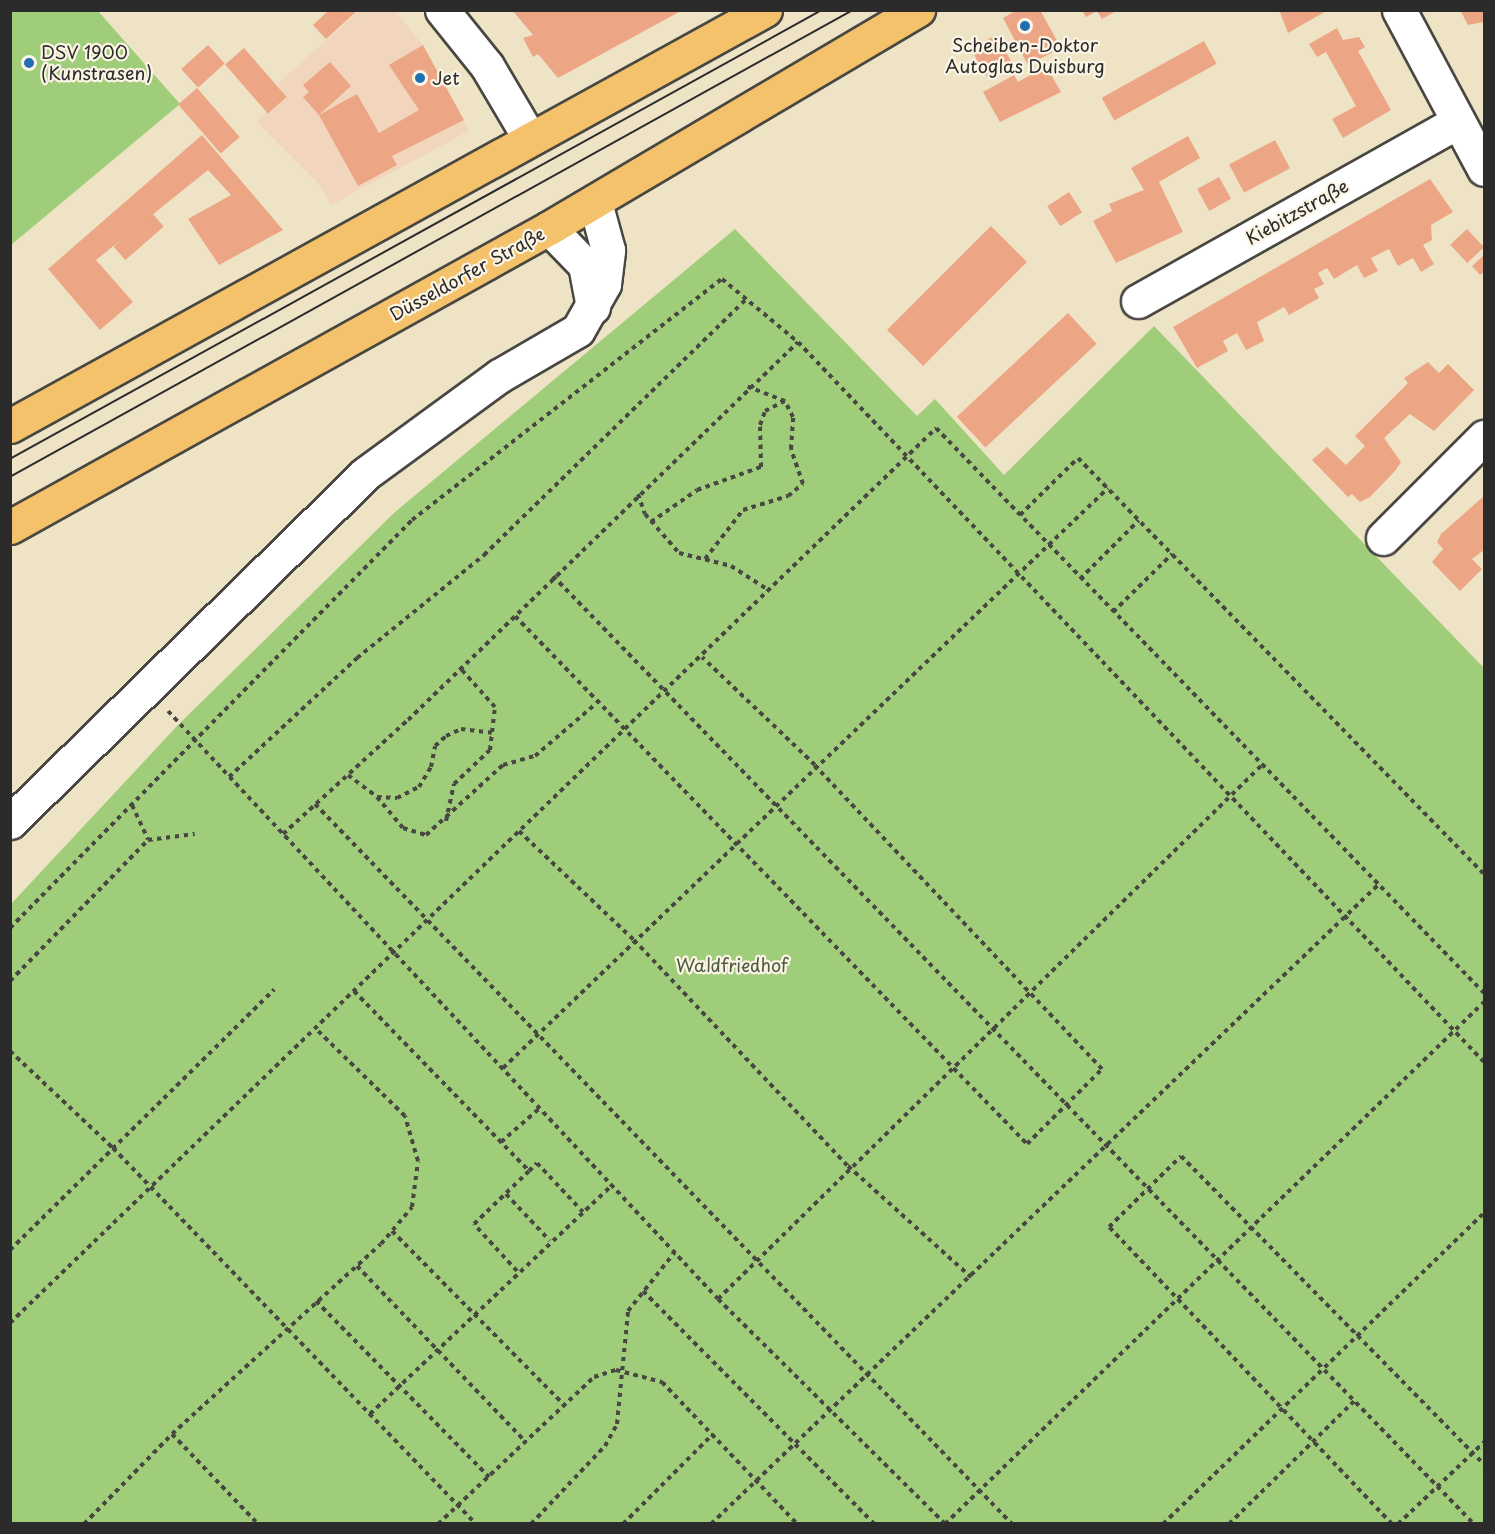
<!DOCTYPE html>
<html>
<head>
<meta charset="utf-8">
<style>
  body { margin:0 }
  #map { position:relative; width:1495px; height:1534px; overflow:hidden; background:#eee4c5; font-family:"Playpen Sans",sans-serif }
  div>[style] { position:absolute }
  .built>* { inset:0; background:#f1d5bd }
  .green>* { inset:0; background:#a0cd7a }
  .building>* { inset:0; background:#eca685; transform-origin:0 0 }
  .path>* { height:4px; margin-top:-2px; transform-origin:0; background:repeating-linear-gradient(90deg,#484742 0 4.5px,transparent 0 9px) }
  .roads { filter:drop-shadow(2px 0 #484742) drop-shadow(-2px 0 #484742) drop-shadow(0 2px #484742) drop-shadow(0 -2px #484742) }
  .minor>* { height:33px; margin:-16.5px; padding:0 16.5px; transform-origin:16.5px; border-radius:16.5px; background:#fff }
  .major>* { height:33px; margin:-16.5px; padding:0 16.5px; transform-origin:16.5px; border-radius:16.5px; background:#f3c26a }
  .tram>* { height:1.5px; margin:-0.75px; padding:0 0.75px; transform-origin:0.75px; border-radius:0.75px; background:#2b2b2b }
  .dots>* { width:16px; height:16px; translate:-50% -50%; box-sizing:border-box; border:3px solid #fcf5e5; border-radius:50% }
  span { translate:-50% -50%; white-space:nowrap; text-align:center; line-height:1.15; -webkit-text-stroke:4.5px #fcf5e5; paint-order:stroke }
  .poi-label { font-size:18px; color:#2b2b2b }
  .left { translate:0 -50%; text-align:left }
  .street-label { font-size:18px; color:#2b2b2b }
  .park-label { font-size:18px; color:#4e5c43 }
  .frame { position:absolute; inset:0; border:12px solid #2b2b2b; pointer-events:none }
</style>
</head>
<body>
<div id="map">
  <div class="built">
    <div style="clip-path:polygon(394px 10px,423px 45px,469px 131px,331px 205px,320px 185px,256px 121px,286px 97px,277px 84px,359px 11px)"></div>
  </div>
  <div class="green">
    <div style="clip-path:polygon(11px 11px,98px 11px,180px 104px,11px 245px)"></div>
    <div style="clip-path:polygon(735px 229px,917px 416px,935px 399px,1004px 475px,1154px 326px,1484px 668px,1484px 1523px,11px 1523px,11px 904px,179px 724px,395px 512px)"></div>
  </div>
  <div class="building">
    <div style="clip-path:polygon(329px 10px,358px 10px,326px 39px,313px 25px)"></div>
    <div style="clip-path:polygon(512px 10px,678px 10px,679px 12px,558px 78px,538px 54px,533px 57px,523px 38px,533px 35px)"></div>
    <div style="clip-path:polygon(1017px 10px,1040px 10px,1061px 48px,1028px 65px,1003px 18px)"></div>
    <div style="clip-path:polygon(1082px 10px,1118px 10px,1102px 19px,1097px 11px,1086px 17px)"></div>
    <div style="clip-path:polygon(1279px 10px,1328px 10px,1288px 33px)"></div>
    <div style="clip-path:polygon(1460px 10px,1484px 10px,1484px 22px,1468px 25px)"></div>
    <div style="clip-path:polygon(1337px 28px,1343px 40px,1359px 37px,1365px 47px,1358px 51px,1391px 110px,1343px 138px,1332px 119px,1356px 106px,1326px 52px,1317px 57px,1309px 44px)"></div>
    <div style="left:996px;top:35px;width:32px;height:29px;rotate:60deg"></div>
    <div style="left:1204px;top:41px;width:26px;height:117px;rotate:61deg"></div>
    <div style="left:208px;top:45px;width:25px;height:36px;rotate:48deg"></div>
    <div style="clip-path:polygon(423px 45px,464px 120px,392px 156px,397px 165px,358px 186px,319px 115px,357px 94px,379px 133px,419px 110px,389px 65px)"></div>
    <div style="left:244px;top:48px;width:65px;height:25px;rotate:49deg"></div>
    <div style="clip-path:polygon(330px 62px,351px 86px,319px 115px,303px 97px,309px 92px,303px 85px)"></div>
    <div style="clip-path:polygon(1046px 66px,1061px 92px,1000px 122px,983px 92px,1014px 75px,1018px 82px)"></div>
    <div style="left:197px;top:88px;width:65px;height:25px;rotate:49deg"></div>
    <div style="clip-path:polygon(202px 135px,283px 230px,219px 265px,188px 219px,231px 195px,208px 170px,96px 260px,133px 302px,100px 330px,48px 269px)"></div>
    <div style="clip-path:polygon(1188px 136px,1200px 158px,1159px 182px,1183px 232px,1116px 263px,1093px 221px,1112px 211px,1109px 204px,1144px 190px,1131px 168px)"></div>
    <div style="left:1275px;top:140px;width:32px;height:52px;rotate:62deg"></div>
    <div style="left:1219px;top:177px;width:25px;height:25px;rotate:61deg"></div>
    <div style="clip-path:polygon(1430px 179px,1453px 212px,1431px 225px,1432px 240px,1423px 245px,1434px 264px,1421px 272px,1413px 258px,1398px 266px,1389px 249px,1371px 258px,1378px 271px,1364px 278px,1357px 265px,1334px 279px,1327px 268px,1318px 273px,1324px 284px,1314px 289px,1319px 298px,1289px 315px,1284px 307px,1257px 322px,1264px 341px,1246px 350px,1237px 333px,1223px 341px,1228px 351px,1197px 368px,1173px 327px)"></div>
    <div style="left:1069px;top:192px;width:24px;height:26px;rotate:57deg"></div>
    <div style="left:152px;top:213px;width:18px;height:51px;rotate:49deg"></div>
    <div style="left:991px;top:226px;width:51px;height:147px;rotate:45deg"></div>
    <div style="left:1467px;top:229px;width:25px;height:23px;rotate:47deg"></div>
    <div style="clip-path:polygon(1484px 255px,1484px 272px,1480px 275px,1472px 266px)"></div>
    <div style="left:1068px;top:313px;width:42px;height:152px;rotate:47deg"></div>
    <div style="clip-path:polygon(1428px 362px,1439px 373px,1448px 364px,1474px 390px,1434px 431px,1410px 414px,1384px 438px,1401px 462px,1395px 471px,1370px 497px,1360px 502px,1352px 494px,1348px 497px,1312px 460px,1327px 447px,1346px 465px,1365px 446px,1355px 436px,1408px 383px,1404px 378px)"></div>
    <div style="clip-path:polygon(1484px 496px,1484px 550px,1472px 559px,1482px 569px,1460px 591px,1432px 562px,1443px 549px,1437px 542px,1441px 534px)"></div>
  </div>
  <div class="path">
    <div style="left:638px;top:494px;width:21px;rotate:71deg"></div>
    <div style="left:645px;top:514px;width:52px;rotate:48.9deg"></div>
    <div style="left:679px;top:553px;width:54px;rotate:14deg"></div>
    <div style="left:731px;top:566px;width:46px;rotate:32.7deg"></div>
    <div style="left:1020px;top:515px;width:81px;rotate:-44.5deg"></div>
    <div style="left:1078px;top:458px;width:581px;rotate:45.7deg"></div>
    <div style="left:651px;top:522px;width:56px;rotate:-34.8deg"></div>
    <div style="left:697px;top:490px;width:68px;rotate:-19.8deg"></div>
    <div style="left:761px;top:467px;width:42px;rotate:-91.4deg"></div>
    <div style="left:760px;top:425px;width:15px;rotate:-70deg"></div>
    <div style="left:765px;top:411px;width:22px;rotate:-27deg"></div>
    <div style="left:705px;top:559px;width:62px;rotate:-52.2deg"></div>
    <div style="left:743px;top:510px;width:47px;rotate:-17.3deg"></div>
    <div style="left:788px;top:496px;width:19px;rotate:-39deg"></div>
    <div style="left:803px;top:484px;width:37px;rotate:-109deg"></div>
    <div style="left:791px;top:449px;width:32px;rotate:-86deg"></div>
    <div style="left:793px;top:417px;width:18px;rotate:-117deg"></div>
    <div style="left:785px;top:401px;width:40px;rotate:-159deg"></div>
    <div style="left:553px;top:576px;width:1322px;rotate:45.83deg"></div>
    <div style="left:1080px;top:579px;width:83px;rotate:-45deg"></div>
    <div style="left:1113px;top:612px;width:83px;rotate:-44.5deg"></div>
    <div style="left:515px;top:616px;width:735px;rotate:45.88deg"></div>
    <div style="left:1027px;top:1144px;width:106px;rotate:-45deg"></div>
    <div style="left:1102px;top:1069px;width:418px;rotate:-133.4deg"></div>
    <div style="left:815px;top:765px;width:156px;rotate:-136.3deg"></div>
    <div style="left:168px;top:711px;width:805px;rotate:46.91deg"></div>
    <div style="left:718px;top:1299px;width:320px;rotate:44.7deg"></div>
    <div style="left:348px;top:775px;width:36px;rotate:37deg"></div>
    <div style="left:377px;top:797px;width:20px;rotate:3deg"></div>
    <div style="left:397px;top:798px;width:25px;rotate:-27deg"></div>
    <div style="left:419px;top:787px;width:23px;rotate:-59deg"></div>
    <div style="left:431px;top:767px;width:21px;rotate:-79deg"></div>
    <div style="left:435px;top:746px;width:15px;rotate:-42deg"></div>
    <div style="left:446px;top:736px;width:17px;rotate:-25deg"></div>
    <div style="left:461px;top:729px;width:31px;rotate:7deg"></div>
    <div style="left:229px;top:777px;width:175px;rotate:-42.9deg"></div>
    <div style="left:357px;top:658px;width:164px;rotate:-39deg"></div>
    <div style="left:484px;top:555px;width:366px;rotate:-44.3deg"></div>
    <div style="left:377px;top:797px;width:40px;rotate:50deg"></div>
    <div style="left:403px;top:828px;width:24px;rotate:17deg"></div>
    <div style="left:426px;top:835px;width:104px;rotate:-42.3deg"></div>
    <div style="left:503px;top:765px;width:33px;rotate:-16deg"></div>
    <div style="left:535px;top:756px;width:86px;rotate:-40.7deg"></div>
    <div style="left:315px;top:804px;width:1002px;rotate:45.93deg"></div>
    <div style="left:132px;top:805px;width:38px;rotate:65deg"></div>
    <div style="left:446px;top:821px;width:38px;rotate:-78deg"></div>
    <div style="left:454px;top:784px;width:50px;rotate:-43.4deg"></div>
    <div style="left:490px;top:750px;width:43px;rotate:-83.4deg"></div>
    <div style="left:495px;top:707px;width:51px;rotate:-131.8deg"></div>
    <div style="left:519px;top:831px;width:158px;rotate:43.5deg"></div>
    <div style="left:634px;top:940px;width:311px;rotate:46.6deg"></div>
    <div style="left:848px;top:1166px;width:166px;rotate:42.1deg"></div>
    <div style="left:283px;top:834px;width:169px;rotate:-42.4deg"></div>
    <div style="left:408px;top:720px;width:543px;rotate:-44.1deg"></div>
    <div style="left:798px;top:342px;width:994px;rotate:46.39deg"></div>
    <div style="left:10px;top:928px;width:573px;rotate:-45.42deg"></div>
    <div style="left:412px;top:520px;width:393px;rotate:-37.9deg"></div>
    <div style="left:722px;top:279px;width:99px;rotate:39.7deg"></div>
    <div style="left:10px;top:981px;width:197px;rotate:-45.6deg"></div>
    <div style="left:148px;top:840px;width:47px;rotate:-7.3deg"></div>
    <div style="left:354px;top:991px;width:251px;rotate:45.8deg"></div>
    <div style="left:529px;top:1171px;width:11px;rotate:-45deg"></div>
    <div style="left:537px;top:1163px;width:67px;rotate:46.8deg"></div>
    <div style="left:10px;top:1051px;width:141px;rotate:43.3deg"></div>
    <div style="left:113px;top:1148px;width:523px;rotate:46.01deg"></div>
    <div style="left:503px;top:1068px;width:838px;rotate:-43.79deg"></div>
    <div style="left:501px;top:1142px;width:52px;rotate:-41.1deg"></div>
    <div style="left:506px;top:1194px;width:64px;rotate:46.9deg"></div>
    <div style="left:392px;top:1231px;width:245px;rotate:45.3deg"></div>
    <div style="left:10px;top:1250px;width:371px;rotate:-44.6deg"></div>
    <div style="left:357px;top:1266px;width:244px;rotate:46.2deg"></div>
    <div style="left:517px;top:1271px;width:64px;rotate:-132.5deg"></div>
    <div style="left:474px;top:1224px;width:76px;rotate:-43.9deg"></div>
    <div style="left:643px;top:1291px;width:328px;rotate:45.2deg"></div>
    <div style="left:718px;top:1299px;width:761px;rotate:-44.47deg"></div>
    <div style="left:316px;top:1301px;width:247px;rotate:45.5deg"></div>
    <div style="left:10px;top:1323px;width:1288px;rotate:-44.02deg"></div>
    <div style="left:936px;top:428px;width:787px;rotate:45.88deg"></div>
    <div style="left:370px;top:1414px;width:333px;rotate:-43.4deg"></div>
    <div style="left:172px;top:1434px;width:124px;rotate:46.3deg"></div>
    <div style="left:84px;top:1524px;width:126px;rotate:-45.6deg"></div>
    <div style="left:172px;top:1434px;width:282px;rotate:-42.3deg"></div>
    <div style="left:381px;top:1244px;width:48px;rotate:-50deg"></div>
    <div style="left:412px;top:1207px;width:46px;rotate:-82.6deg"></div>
    <div style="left:418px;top:1161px;width:47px;rotate:-106.1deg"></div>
    <div style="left:405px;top:1116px;width:126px;rotate:-135.6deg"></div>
    <div style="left:438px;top:1524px;width:214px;rotate:-43.3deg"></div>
    <div style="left:594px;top:1377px;width:23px;rotate:-18deg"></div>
    <div style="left:616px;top:1370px;width:48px;rotate:14.6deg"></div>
    <div style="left:662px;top:1382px;width:196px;rotate:46.4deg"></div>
    <div style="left:531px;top:1524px;width:108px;rotate:-46.5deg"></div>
    <div style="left:605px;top:1446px;width:25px;rotate:-61deg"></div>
    <div style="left:617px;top:1424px;width:114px;rotate:-84.4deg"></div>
    <div style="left:628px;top:1311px;width:75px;rotate:-51.5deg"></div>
    <div style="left:623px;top:1524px;width:127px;rotate:-45deg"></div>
    <div style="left:711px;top:1524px;width:924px;rotate:-43.77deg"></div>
    <div style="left:945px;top:1524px;width:750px;rotate:-44.08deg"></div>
    <div style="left:1163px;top:1524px;width:447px;rotate:-44.1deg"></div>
    <div style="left:1229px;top:1524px;width:175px;rotate:-44.5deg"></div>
    <div style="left:1392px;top:1524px;width:410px;rotate:-133.6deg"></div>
    <div style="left:1109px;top:1227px;width:101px;rotate:-44.6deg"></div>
    <div style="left:1181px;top:1156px;width:432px;rotate:45.5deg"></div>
    <div style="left:1398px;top:1524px;width:119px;rotate:-43.6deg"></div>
  </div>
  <div class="roads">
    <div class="minor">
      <div style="left:442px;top:10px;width:72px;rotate:51.2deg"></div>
      <div style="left:487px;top:66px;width:82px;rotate:59.4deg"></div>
      <div style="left:1399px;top:10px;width:180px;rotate:61.9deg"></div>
      <div style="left:549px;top:228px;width:52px;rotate:45.8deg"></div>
      <div style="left:585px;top:265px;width:43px;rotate:79.2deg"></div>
      <div style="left:1138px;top:301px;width:366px;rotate:-29.3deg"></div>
      <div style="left:1383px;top:538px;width:143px;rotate:-45deg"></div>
      <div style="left:10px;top:822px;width:497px;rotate:-44.4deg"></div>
      <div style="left:365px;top:474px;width:166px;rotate:-36.2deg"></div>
      <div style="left:499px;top:376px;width:91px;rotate:-30.2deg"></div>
      <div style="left:578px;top:330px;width:53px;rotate:-60.5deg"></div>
      <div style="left:604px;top:284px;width:34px;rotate:-83deg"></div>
      <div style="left:608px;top:250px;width:50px;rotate:-105.2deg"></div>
    </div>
    <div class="major">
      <div style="left:10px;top:426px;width:862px;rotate:-28.85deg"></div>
      <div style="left:10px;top:527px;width:616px;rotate:-29.02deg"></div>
      <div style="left:549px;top:228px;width:429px;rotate:-30.6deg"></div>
    </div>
  </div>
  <div class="tram">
    <div style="left:10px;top:459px;width:928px;rotate:-28.94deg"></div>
    <div style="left:10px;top:477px;width:964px;rotate:-28.99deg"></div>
  </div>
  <div class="dots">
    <div style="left:1025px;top:26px;background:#1f6fb2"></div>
    <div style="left:29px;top:63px;background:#1f6fb2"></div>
    <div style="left:420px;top:78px;background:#1f6fb2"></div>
  </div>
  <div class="poi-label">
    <span style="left:1025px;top:56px">Scheiben-Doktor<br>Autoglas Duisburg</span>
    <span class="left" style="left:41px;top:63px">DSV 1900<br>(Kunstrasen)</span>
    <span class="left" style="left:432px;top:78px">Jet</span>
  </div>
  <div class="street-label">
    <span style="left:1297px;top:212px;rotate:-29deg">Kiebitzstraße</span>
    <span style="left:467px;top:274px;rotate:-29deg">Düsseldorfer Straße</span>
  </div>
  <div class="park-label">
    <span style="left:732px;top:965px">Waldfriedhof</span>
  </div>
  <div class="frame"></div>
</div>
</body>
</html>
